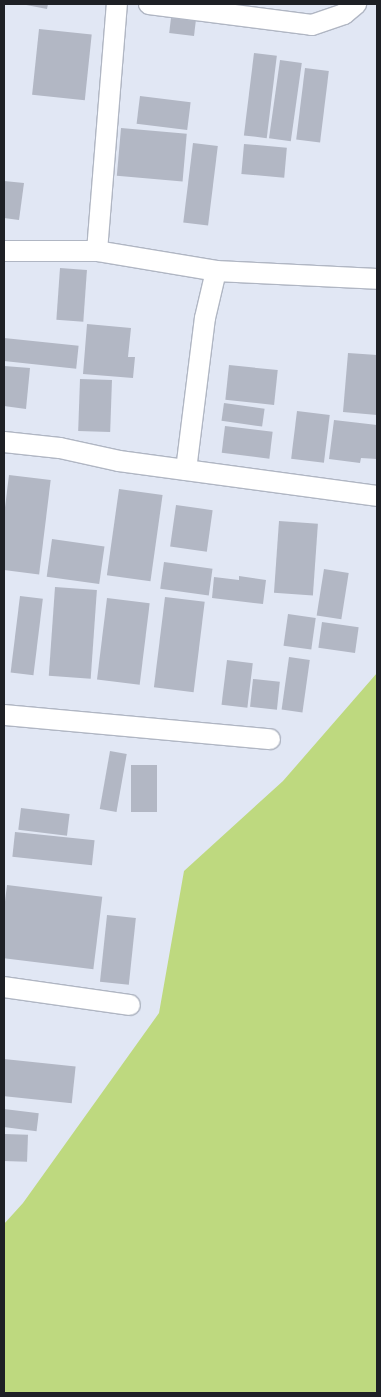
<!DOCTYPE html>
<html>
<head>
<meta charset="utf-8">
<style>
  body { margin:0 }
  #map { position:relative; width:381px; height:1397px; overflow:hidden; background:#e1e7f4; font-family:Barlow,sans-serif }
  div>[style] { position:absolute }
  .green>* { inset:0; background:#bed97f }
  .building>* { inset:0; background:#b2b7c4; transform-origin:0 0 }
  .roads { filter:drop-shadow(1px 0 #b0b6c3) drop-shadow(-1px 0 #b0b6c3) drop-shadow(0 1px #b0b6c3) drop-shadow(0 -1px #b0b6c3) }
  .minor>* { height:20px; margin:-10px; padding:0 10px; transform-origin:10px; border-radius:10px; background:#fff }
  span { translate:-50% -50%; white-space:nowrap; text-align:center; line-height:1.15; -webkit-text-stroke:4.5px #e1e7f4; paint-order:stroke }
  .frame { position:absolute; inset:0; border:5px solid #1e2025; pointer-events:none }
</style>
</head>
<body>
<div id="map">
  <div class="green">
    <div style="clip-path:polygon(377px 673px,377px 1393px,4px 1393px,4px 1224px,23px 1203px,159px 1013px,184px 871px,283px 781px)"></div>
  </div>
  <div class="building">
    <div style="clip-path:polygon(21px 4px,48px 4px,47px 9px)"></div>
    <div style="left:171px;top:18px;width:25px;height:15px;rotate:7deg"></div>
    <div style="left:39px;top:29px;width:53px;height:66px;rotate:6deg"></div>
    <div style="left:254px;top:53px;width:23px;height:83px;rotate:7deg"></div>
    <div style="left:280px;top:60px;width:22px;height:79px;rotate:8deg"></div>
    <div style="left:305px;top:68px;width:24px;height:72px;rotate:7deg"></div>
    <div style="left:140px;top:96px;width:51px;height:28px;rotate:7deg"></div>
    <div style="left:121px;top:128px;width:66px;height:48px;rotate:5deg"></div>
    <div style="left:193px;top:143px;width:25px;height:80px;rotate:7deg"></div>
    <div style="left:244px;top:144px;width:43px;height:30px;rotate:5deg"></div>
    <div style="clip-path:polygon(4px 181px,24px 183px,19px 220px,4px 218px)"></div>
    <div style="left:60px;top:268px;width:27px;height:52px;rotate:4deg"></div>
    <div style="clip-path:polygon(87px 324px,131px 328px,128px 357px,135px 357px,133px 378px,83px 374px)"></div>
    <div style="left:4px;top:338px;width:75px;height:23px;rotate:6deg"></div>
    <div style="clip-path:polygon(348px 353px,377px 355px,377px 415px,343px 412px)"></div>
    <div style="left:229px;top:365px;width:49px;height:35px;rotate:6deg"></div>
    <div style="clip-path:polygon(4px 366px,30px 368px,26px 409px,4px 406px)"></div>
    <div style="left:80px;top:379px;width:32px;height:52px;rotate:2deg"></div>
    <div style="left:224px;top:403px;width:41px;height:18px;rotate:8deg"></div>
    <div style="left:297px;top:411px;width:33px;height:48px;rotate:7deg"></div>
    <div style="clip-path:polygon(334px 420px,377px 425px,377px 459px,361px 458px,360px 463px,329px 459px)"></div>
    <div style="left:225px;top:426px;width:48px;height:27px;rotate:7deg"></div>
    <div style="left:9px;top:475px;width:42px;height:95px;rotate:7deg"></div>
    <div style="left:119px;top:489px;width:44px;height:87px;rotate:8deg"></div>
    <div style="left:176px;top:505px;width:37px;height:42px;rotate:8deg"></div>
    <div style="left:279px;top:521px;width:39px;height:72px;rotate:4deg"></div>
    <div style="left:52px;top:539px;width:53px;height:38px;rotate:8deg"></div>
    <div style="left:164px;top:562px;width:49px;height:27px;rotate:8deg"></div>
    <div style="left:324px;top:569px;width:25px;height:47px;rotate:9deg"></div>
    <div style="clip-path:polygon(239px 576px,266px 580px,263px 604px,212px 598px,214px 577px,239px 580px)"></div>
    <div style="left:55px;top:587px;width:42px;height:89px;rotate:4deg"></div>
    <div style="left:20px;top:596px;width:23px;height:77px;rotate:7deg"></div>
    <div style="left:165px;top:597px;width:40px;height:91px;rotate:7deg"></div>
    <div style="left:107px;top:598px;width:43px;height:82px;rotate:7deg"></div>
    <div style="left:288px;top:614px;width:28px;height:32px;rotate:8deg"></div>
    <div style="left:322px;top:622px;width:37px;height:26px;rotate:8deg"></div>
    <div style="left:289px;top:657px;width:21px;height:53px;rotate:8deg"></div>
    <div style="left:227px;top:660px;width:26px;height:45px;rotate:7deg"></div>
    <div style="left:253px;top:679px;width:27px;height:28px;rotate:6deg"></div>
    <div style="left:110px;top:751px;width:17px;height:59px;rotate:10deg"></div>
    <div style="left:131px;top:765px;width:26px;height:47px"></div>
    <div style="left:21px;top:808px;width:49px;height:22px;rotate:7deg"></div>
    <div style="left:15px;top:832px;width:80px;height:25px;rotate:6deg"></div>
    <div style="left:7px;top:885px;width:96px;height:73px;rotate:7deg"></div>
    <div style="left:107px;top:915px;width:29px;height:67px;rotate:6deg"></div>
    <div style="left:4px;top:1059px;width:72px;height:37px;rotate:6deg"></div>
    <div style="left:4px;top:1109px;width:35px;height:18px;rotate:7deg"></div>
    <div style="left:4px;top:1134px;width:24px;height:27px;rotate:2deg"></div>
  </div>
  <div class="roads">
    <div class="minor">
      <div style="left:149px;top:4px;width:164px;rotate:7.3deg"></div>
      <div style="left:312px;top:25px;width:34px;rotate:-19deg"></div>
      <div style="left:344px;top:14px;width:16px;rotate:-40deg"></div>
      <div style="left:4px;top:251px;width:93px"></div>
      <div style="left:97px;top:251px;width:121px;rotate:9.5deg"></div>
      <div style="left:216px;top:271px;width:161px;rotate:2.8deg"></div>
      <div style="left:97px;top:251px;width:248px;rotate:-85.4deg"></div>
      <div style="left:4px;top:442px;width:56px;rotate:6.1deg"></div>
      <div style="left:60px;top:448px;width:60px;rotate:12.4deg"></div>
      <div style="left:119px;top:461px;width:260px;rotate:7.7deg"></div>
      <div style="left:186px;top:470px;width:153px;rotate:-82.9deg"></div>
      <div style="left:205px;top:318px;width:48px;rotate:-76.8deg"></div>
      <div style="left:4px;top:715px;width:267px;rotate:5.2deg"></div>
      <div style="left:4px;top:987px;width:127px;rotate:8.1deg"></div>
    </div>
  </div>
  <div class="frame"></div>
</div>
</body>
</html>
